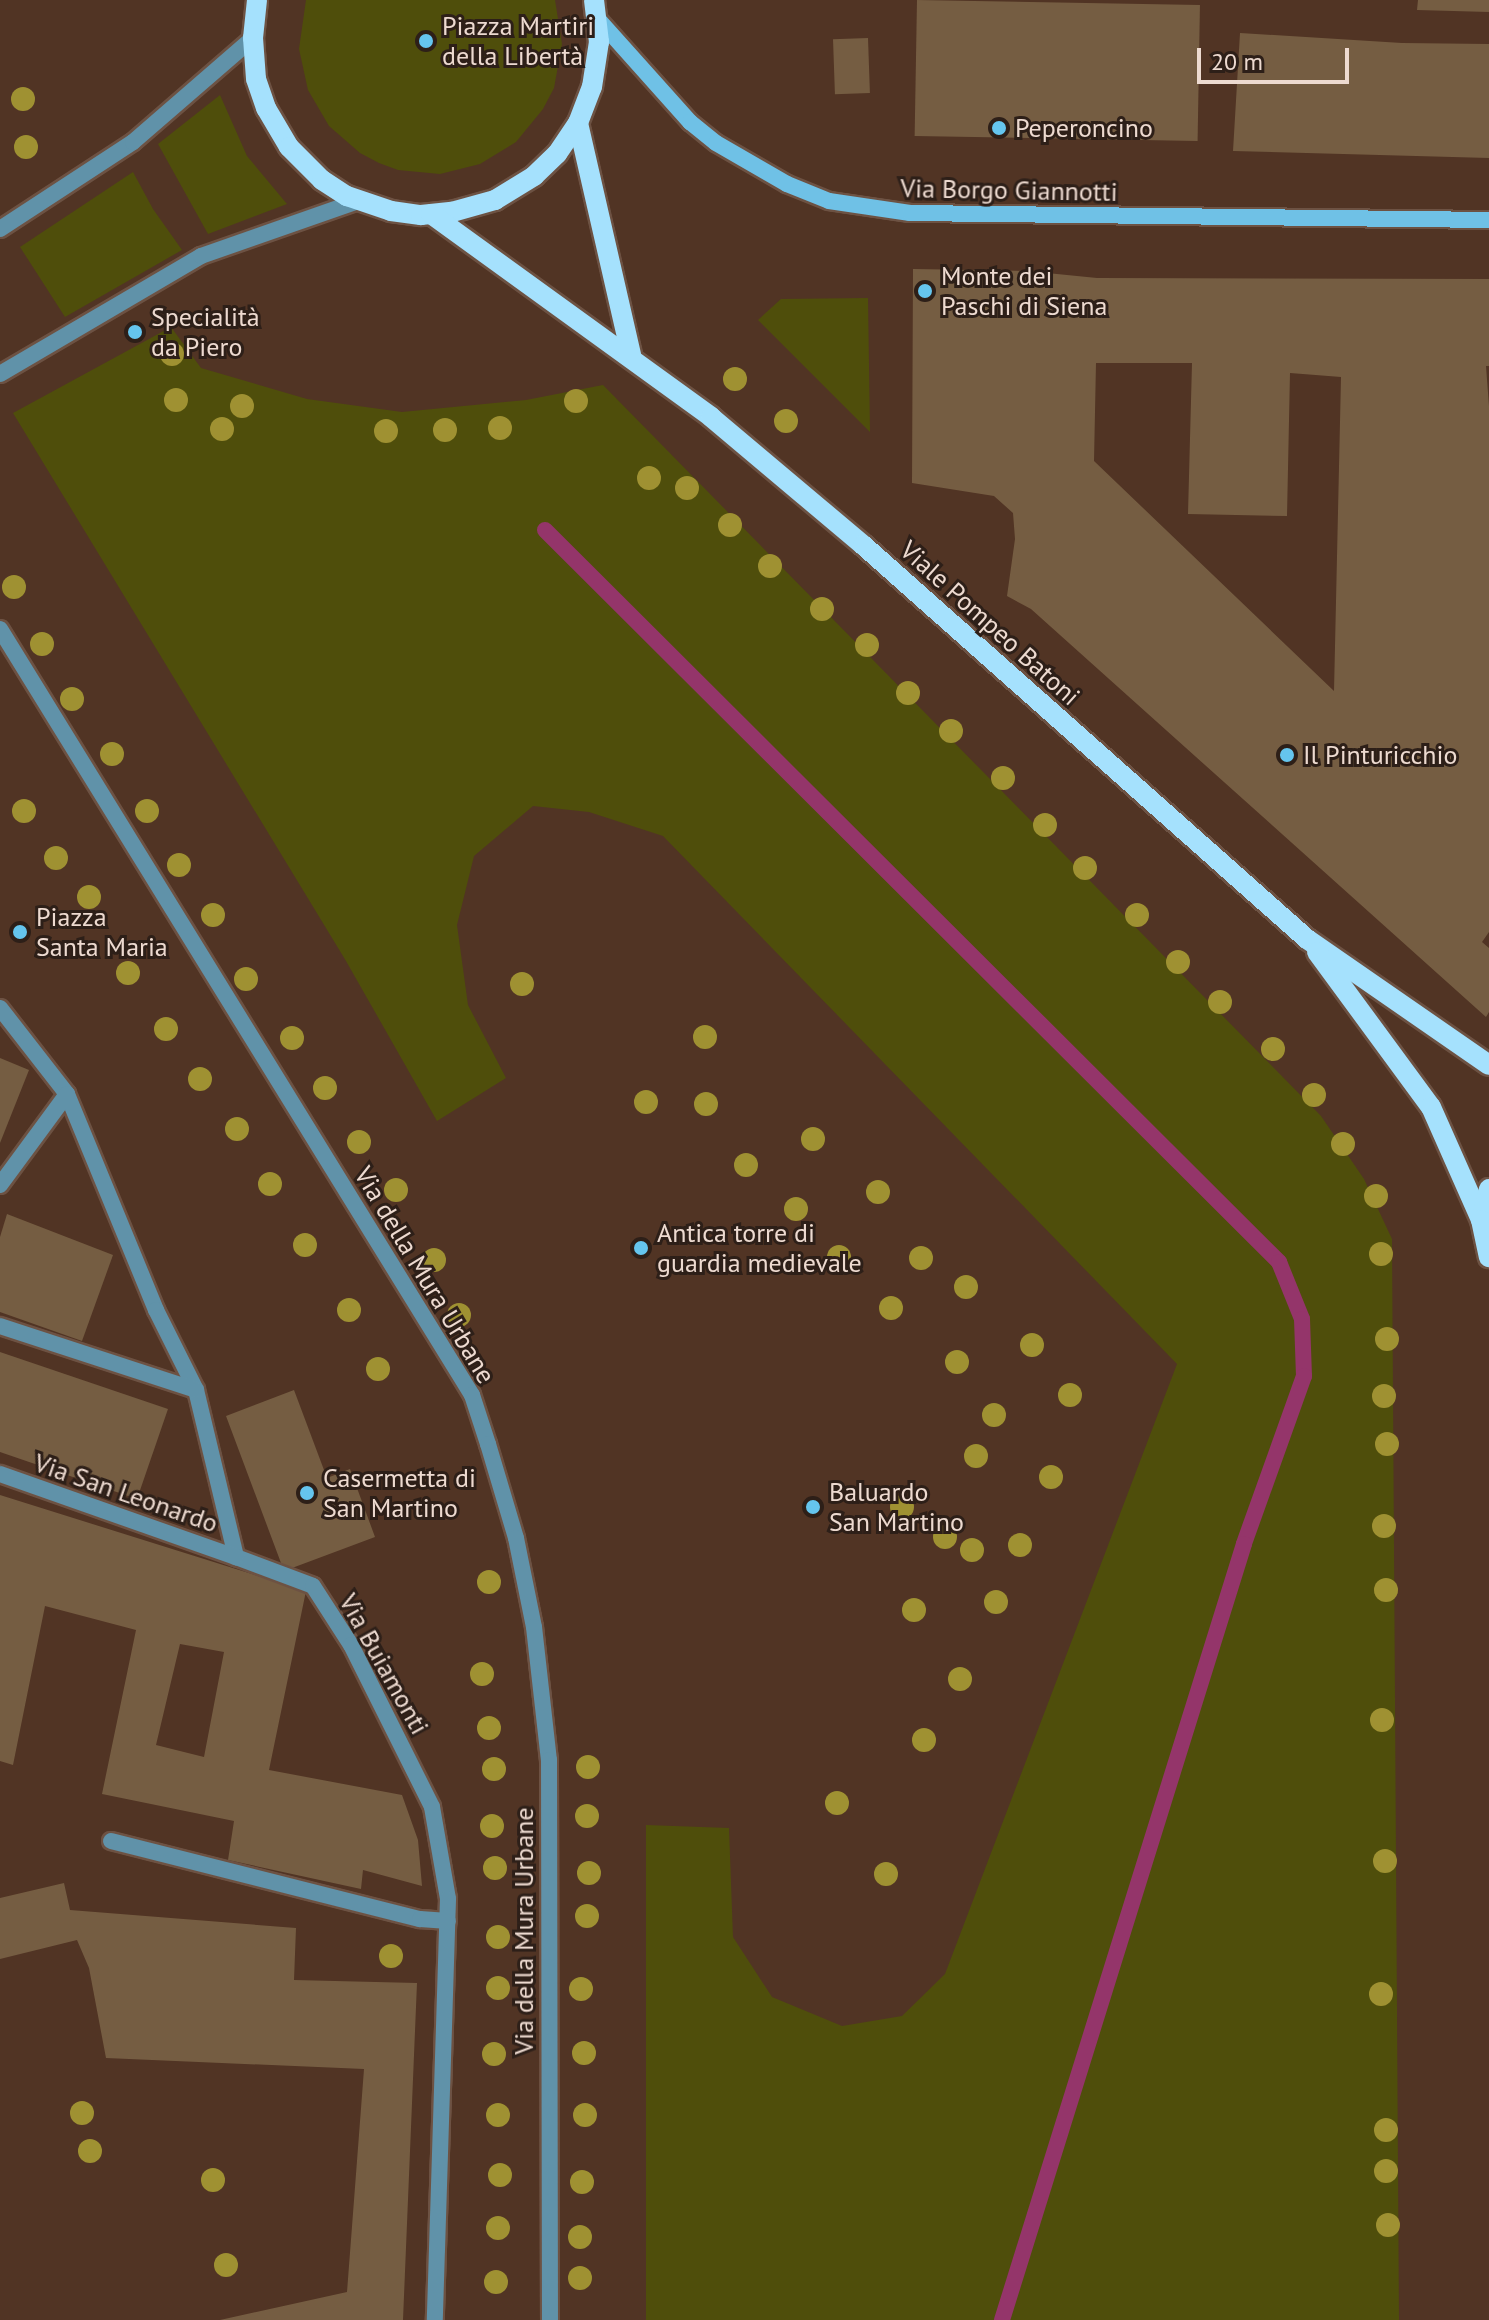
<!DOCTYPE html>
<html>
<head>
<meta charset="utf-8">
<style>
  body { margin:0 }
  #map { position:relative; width:1489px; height:2320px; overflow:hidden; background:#513424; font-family:"PT Sans",sans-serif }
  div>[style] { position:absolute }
  .green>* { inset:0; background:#4f4e0b }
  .stream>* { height:16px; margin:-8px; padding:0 8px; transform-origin:8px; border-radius:8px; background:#94356a }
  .building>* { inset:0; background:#755d42; transform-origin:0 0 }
  .roads { filter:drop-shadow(2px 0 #6d5243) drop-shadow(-2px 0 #6d5243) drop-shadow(0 2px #6d5243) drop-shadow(0 -2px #6d5243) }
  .lane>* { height:16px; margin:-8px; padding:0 8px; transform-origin:8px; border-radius:8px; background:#6092a9 }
  .street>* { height:16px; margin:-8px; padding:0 8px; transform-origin:8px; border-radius:8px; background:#6092a9 }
  .secondary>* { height:16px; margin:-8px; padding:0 8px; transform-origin:8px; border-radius:8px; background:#6fc1e6 }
  .primary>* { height:20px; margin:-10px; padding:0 10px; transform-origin:10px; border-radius:10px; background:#a5e1fd }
  .trees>* { width:24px; height:24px; margin:-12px; border-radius:50%; background:#9f9132 }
  .dots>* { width:22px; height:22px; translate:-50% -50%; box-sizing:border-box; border:4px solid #2d1f18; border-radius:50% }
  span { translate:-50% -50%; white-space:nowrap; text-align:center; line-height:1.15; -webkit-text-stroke:6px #2d1f18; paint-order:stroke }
  .poi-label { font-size:26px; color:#eddad0 }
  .left { translate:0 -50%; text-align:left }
  .street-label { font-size:26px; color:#eddad0 }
  .scale { position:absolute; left:1197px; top:48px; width:152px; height:36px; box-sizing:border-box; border:4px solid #eddad0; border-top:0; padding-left:10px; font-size:24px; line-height:28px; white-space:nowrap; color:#eddad0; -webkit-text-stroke:6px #2d1f18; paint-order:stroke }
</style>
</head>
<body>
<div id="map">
  <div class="green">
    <div style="clip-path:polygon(306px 0,555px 0,562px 44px,554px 88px,543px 109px,516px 142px,480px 164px,440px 174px,398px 170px,379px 163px,360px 153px,329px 126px,308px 90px,299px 49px)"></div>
    <div style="clip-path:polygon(220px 95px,247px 156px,287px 204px,208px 234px,158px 144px)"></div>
    <div style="clip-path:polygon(133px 172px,153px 209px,182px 250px,65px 317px,20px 247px)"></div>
    <div style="clip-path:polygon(868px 298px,870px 432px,758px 320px,781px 299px)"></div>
    <div style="clip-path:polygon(171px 327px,201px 368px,307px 399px,402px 412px,526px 400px,603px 385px,1321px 1116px,1364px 1179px,1392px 1239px,1399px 2320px,646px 2320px,646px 1825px,729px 1828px,733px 1937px,772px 1997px,842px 2026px,902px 2016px,945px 1974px,1177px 1364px,663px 836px,589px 812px,533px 806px,474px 856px,457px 925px,468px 1005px,506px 1078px,437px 1121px,346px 961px,13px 413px)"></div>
  </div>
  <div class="stream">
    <div style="left:545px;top:530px;width:1037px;rotate:44.92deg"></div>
    <div style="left:1279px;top:1262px;width:61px;rotate:68deg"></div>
    <div style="left:1302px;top:1319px;width:57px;rotate:88deg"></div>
    <div style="left:1304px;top:1376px;width:178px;rotate:109.7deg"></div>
    <div style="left:1244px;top:1544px;width:813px;rotate:107.32deg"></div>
  </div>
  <div class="building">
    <div style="left:917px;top:0;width:283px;height:136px;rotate:1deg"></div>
    <div style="clip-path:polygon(1418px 0,1489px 0,1489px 12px,1417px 10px)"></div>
    <div style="clip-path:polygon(1240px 33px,1402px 43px,1489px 44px,1489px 158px,1233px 151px)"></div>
    <div style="left:868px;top:38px;width:55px;height:35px;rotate:88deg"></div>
    <div style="clip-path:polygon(evenodd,913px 269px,1027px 271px,1097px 278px,1489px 279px,1489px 366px,1486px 366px,1489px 406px,1489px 932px,1482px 942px,1489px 948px,1489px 1012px,1486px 1017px,1031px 609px,1007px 596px,1015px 539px,1013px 513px,994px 496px,912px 483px,913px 269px,1096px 363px,1192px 363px,1188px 514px,1287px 516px,1290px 373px,1341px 377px,1334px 691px,1094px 461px,1096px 363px)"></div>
    <div style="clip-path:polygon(0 1058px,29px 1070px,0 1143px)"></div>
    <div style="clip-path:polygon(7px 1214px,113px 1255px,82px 1341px,0 1312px,0 1237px)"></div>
    <div style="clip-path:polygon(0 1352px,168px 1409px,137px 1499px,0 1452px)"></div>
    <div style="clip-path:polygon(294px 1390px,327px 1478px,350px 1469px,375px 1537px,284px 1571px,226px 1416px)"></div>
    <div style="clip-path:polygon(evenodd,0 1495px,306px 1591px,269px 1770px,402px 1795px,418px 1840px,422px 1886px,363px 1870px,361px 1889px,228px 1860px,234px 1821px,102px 1794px,136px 1630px,45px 1606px,13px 1765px,0 1761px,0 1495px,180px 1644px,224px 1652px,204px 1757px,156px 1745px,180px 1644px)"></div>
    <div style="clip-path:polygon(64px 1883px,70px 1910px,296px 1928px,294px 1980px,417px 1983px,403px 2320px,220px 2320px,347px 2292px,364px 2069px,106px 2058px,89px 1968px,77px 1940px,0 1959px,0 1898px)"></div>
  </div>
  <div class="roads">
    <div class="lane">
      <div style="left:111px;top:1841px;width:319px;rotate:14.2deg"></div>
      <div style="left:420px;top:1919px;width:28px;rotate:4deg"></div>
    </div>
    <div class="street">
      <div style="left:0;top:229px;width:159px;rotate:-33.2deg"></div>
      <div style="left:133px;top:142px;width:159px;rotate:-40.9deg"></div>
      <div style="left:0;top:374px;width:233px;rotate:-30.4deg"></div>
      <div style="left:201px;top:256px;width:166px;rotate:-19.3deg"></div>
      <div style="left:0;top:629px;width:900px;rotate:58.36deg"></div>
      <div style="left:472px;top:1395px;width:52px;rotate:71.9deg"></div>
      <div style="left:488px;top:1444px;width:98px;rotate:73.4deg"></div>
      <div style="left:516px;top:1538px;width:91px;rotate:78.6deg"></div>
      <div style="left:534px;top:1627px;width:134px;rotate:83.6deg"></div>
      <div style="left:549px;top:1760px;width:560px;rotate:89.9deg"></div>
      <div style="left:0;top:1008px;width:109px;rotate:52.1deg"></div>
      <div style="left:67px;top:1094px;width:234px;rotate:67.6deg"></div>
      <div style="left:156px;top:1310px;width:89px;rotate:63.4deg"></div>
      <div style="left:196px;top:1390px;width:172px;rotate:76.5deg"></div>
      <div style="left:236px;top:1557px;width:82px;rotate:20.6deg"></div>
      <div style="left:313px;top:1586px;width:70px;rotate:57.2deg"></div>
      <div style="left:351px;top:1645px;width:181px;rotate:63.4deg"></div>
      <div style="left:432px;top:1807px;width:93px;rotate:80.1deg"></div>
      <div style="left:448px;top:1899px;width:421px;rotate:91.8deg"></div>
      <div style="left:0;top:1185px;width:113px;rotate:-53.6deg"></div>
      <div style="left:0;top:1326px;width:206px;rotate:18.1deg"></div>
      <div style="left:0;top:1474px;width:250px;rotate:19.4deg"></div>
    </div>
    <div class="secondary">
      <div style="left:597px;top:18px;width:140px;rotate:48.2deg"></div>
      <div style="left:690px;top:122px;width:33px;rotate:39deg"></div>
      <div style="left:716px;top:143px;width:82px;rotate:30deg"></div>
      <div style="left:787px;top:184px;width:45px;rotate:22deg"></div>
      <div style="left:829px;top:201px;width:82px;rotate:8.4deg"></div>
      <div style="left:910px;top:213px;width:579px;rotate:0.69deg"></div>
    </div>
    <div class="primary">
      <div style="left:257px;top:0;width:38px;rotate:96deg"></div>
      <div style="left:253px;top:38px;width:41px;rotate:85.8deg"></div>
      <div style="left:256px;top:79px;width:31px;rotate:71deg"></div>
      <div style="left:266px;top:108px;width:45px;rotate:59.5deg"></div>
      <div style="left:289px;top:147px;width:47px;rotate:45deg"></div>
      <div style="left:322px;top:180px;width:30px;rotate:33deg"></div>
      <div style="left:347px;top:196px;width:46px;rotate:18.8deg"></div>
      <div style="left:391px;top:211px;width:30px;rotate:8deg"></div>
      <div style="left:421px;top:215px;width:31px;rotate:-6deg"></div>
      <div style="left:452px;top:212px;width:45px;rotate:-15.6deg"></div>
      <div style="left:495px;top:200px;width:46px;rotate:-31.6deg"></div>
      <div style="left:534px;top:176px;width:32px;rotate:-44deg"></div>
      <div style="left:557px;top:154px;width:37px;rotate:-56deg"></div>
      <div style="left:578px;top:123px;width:39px;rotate:-69deg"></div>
      <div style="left:592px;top:87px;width:46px;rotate:-81.2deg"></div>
      <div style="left:599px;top:42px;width:42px;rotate:-96.8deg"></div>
      <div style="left:578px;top:123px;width:238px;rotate:77.1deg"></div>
      <div style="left:431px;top:214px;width:346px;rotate:35.9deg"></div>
      <div style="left:711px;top:417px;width:199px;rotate:40.1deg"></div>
      <div style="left:863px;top:545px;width:594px;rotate:41.59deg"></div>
      <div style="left:1307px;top:939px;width:221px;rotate:34.7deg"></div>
      <div style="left:1317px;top:952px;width:192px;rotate:53.7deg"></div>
      <div style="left:1431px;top:1107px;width:124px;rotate:66.1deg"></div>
      <div style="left:1489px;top:1189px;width:32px;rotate:104deg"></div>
      <div style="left:1481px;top:1220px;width:38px;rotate:78deg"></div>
    </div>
  </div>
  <div class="trees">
    <div style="left:23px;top:99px"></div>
    <div style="left:26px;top:147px"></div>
    <div style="left:172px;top:354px"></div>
    <div style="left:735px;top:379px"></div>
    <div style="left:176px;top:400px"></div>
    <div style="left:576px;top:401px"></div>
    <div style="left:242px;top:406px"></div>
    <div style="left:786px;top:421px"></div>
    <div style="left:500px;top:428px"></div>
    <div style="left:222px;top:429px"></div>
    <div style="left:445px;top:430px"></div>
    <div style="left:386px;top:431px"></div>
    <div style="left:649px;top:478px"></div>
    <div style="left:687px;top:488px"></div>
    <div style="left:730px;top:525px"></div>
    <div style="left:770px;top:566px"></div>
    <div style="left:14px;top:587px"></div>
    <div style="left:822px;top:609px"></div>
    <div style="left:42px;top:644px"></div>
    <div style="left:867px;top:645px"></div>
    <div style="left:908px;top:693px"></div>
    <div style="left:72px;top:699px"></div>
    <div style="left:951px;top:731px"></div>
    <div style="left:112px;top:754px"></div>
    <div style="left:1003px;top:778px"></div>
    <div style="left:24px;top:811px"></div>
    <div style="left:147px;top:811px"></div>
    <div style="left:1045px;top:825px"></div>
    <div style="left:56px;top:858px"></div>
    <div style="left:179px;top:865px"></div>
    <div style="left:1085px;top:868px"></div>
    <div style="left:89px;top:897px"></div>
    <div style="left:213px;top:915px"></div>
    <div style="left:1137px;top:915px"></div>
    <div style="left:1178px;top:962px"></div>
    <div style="left:128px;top:973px"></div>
    <div style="left:246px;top:979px"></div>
    <div style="left:522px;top:984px"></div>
    <div style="left:1220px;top:1002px"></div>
    <div style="left:166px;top:1029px"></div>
    <div style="left:705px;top:1037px"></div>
    <div style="left:292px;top:1038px"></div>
    <div style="left:1273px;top:1049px"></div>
    <div style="left:200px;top:1079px"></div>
    <div style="left:325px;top:1088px"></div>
    <div style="left:1314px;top:1095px"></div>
    <div style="left:646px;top:1102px"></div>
    <div style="left:706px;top:1104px"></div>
    <div style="left:237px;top:1129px"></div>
    <div style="left:813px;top:1139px"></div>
    <div style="left:359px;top:1142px"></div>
    <div style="left:1343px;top:1144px"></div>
    <div style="left:746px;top:1165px"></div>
    <div style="left:270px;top:1184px"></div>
    <div style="left:396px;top:1190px"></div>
    <div style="left:878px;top:1192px"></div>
    <div style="left:1376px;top:1196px"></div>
    <div style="left:796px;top:1209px"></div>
    <div style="left:305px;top:1245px"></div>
    <div style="left:1381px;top:1254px"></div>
    <div style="left:839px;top:1257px"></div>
    <div style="left:921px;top:1258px"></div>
    <div style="left:434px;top:1260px"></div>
    <div style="left:966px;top:1287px"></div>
    <div style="left:891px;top:1308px"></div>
    <div style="left:349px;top:1310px"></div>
    <div style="left:459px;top:1315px"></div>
    <div style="left:1387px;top:1339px"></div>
    <div style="left:1032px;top:1345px"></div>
    <div style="left:957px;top:1362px"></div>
    <div style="left:378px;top:1369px"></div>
    <div style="left:1070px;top:1395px"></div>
    <div style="left:1384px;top:1396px"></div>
    <div style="left:994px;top:1415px"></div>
    <div style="left:1387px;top:1444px"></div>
    <div style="left:976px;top:1456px"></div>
    <div style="left:1051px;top:1477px"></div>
    <div style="left:902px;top:1507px"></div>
    <div style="left:1384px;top:1526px"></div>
    <div style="left:945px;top:1537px"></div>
    <div style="left:1020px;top:1545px"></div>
    <div style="left:972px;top:1550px"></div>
    <div style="left:489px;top:1582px"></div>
    <div style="left:1386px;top:1590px"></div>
    <div style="left:996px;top:1602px"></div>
    <div style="left:914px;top:1610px"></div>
    <div style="left:482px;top:1674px"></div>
    <div style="left:960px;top:1679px"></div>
    <div style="left:1382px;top:1720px"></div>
    <div style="left:489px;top:1728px"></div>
    <div style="left:924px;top:1740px"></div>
    <div style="left:588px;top:1767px"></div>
    <div style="left:494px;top:1769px"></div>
    <div style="left:837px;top:1803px"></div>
    <div style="left:587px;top:1816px"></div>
    <div style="left:492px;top:1826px"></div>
    <div style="left:1385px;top:1861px"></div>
    <div style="left:495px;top:1868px"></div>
    <div style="left:589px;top:1873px"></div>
    <div style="left:886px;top:1874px"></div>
    <div style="left:587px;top:1916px"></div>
    <div style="left:498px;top:1937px"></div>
    <div style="left:391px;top:1956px"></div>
    <div style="left:498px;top:1988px"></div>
    <div style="left:581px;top:1989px"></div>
    <div style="left:1381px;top:1994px"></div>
    <div style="left:584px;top:2053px"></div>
    <div style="left:494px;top:2054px"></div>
    <div style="left:82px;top:2113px"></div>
    <div style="left:498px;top:2115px"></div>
    <div style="left:585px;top:2115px"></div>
    <div style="left:1386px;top:2130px"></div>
    <div style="left:90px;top:2151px"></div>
    <div style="left:1386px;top:2171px"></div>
    <div style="left:500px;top:2175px"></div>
    <div style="left:213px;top:2180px"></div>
    <div style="left:582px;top:2182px"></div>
    <div style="left:1388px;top:2225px"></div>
    <div style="left:498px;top:2228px"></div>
    <div style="left:580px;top:2237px"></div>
    <div style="left:226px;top:2265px"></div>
    <div style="left:580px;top:2278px"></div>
    <div style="left:496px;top:2282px"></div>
  </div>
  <div class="dots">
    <div style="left:426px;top:41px;background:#65c5ee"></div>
    <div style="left:999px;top:128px;background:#65c5ee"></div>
    <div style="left:925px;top:291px;background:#65c5ee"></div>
    <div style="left:135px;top:332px;background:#65c5ee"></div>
    <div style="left:1287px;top:755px;background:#65c5ee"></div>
    <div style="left:20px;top:932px;background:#65c5ee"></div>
    <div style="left:641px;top:1248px;background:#65c5ee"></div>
    <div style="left:307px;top:1493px;background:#65c5ee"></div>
    <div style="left:813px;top:1507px;background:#65c5ee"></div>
  </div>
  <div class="poi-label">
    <span class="left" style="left:442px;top:41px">Piazza Martiri<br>della Libertà</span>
    <span class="left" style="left:1015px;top:128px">Peperoncino</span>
    <span class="left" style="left:941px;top:291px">Monte dei<br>Paschi di Siena</span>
    <span class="left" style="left:151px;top:332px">Specialità<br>da Piero</span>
    <span class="left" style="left:1303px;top:755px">Il Pinturicchio</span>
    <span class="left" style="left:36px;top:932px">Piazza<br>Santa Maria</span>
    <span class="left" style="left:657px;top:1248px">Antica torre di<br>guardia medievale</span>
    <span class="left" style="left:323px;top:1493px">Casermetta di<br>San Martino</span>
    <span class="left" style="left:829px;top:1507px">Baluardo<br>San Martino</span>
  </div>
  <div class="street-label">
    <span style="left:1009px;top:190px;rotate:1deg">Via Borgo Giannotti</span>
    <span style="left:990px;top:623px;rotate:42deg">Viale Pompeo Batoni</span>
    <span style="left:425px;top:1275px;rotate:59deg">Via della Mura Urbane</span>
    <span style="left:126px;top:1493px;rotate:19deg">Via San Leonardo</span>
    <span style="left:384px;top:1664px;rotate:61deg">Via Buiamonti</span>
    <span style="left:524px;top:1931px;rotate:-90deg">Via della Mura Urbane</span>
  </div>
  <div class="scale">20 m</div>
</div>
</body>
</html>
